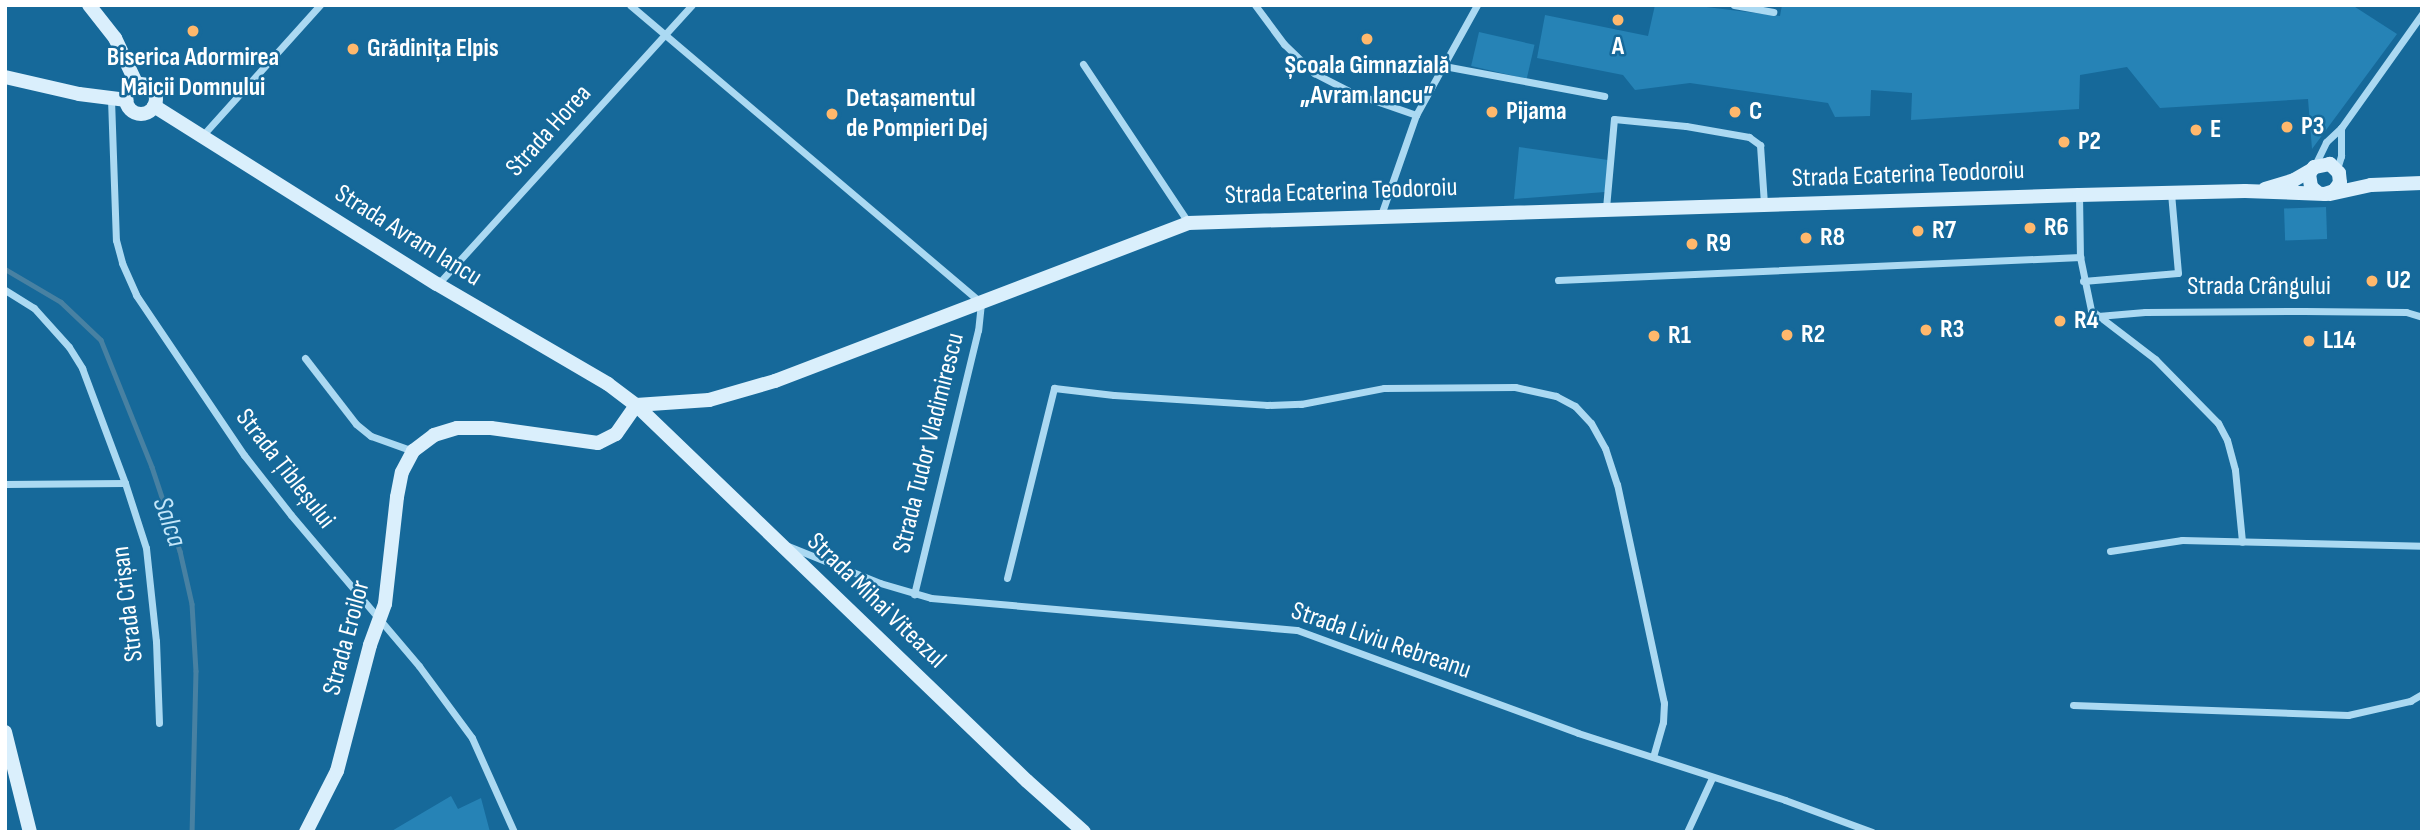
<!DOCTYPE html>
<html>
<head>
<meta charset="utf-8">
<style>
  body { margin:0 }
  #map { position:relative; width:2427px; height:837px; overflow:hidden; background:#16699a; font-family:"Sofia Sans Condensed",sans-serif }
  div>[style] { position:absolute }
  .green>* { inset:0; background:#2683b6; transform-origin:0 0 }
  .stream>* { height:4.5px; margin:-2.25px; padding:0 2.25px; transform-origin:2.25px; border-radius:2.25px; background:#4881a2 }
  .street>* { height:7px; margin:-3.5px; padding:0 3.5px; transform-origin:3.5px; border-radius:3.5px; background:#abd9f2 }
  .secondary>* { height:14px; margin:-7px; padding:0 7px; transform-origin:7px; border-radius:7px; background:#daeffc }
  .secondary>.ring { margin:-7px; padding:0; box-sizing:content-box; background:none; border:14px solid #daeffc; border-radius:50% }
  .dots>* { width:19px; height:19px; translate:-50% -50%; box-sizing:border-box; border:4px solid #16699a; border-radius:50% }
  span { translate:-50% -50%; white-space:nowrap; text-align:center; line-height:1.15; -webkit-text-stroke:5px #16699a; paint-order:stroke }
  .poi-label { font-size:26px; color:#fff; font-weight:700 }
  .left { translate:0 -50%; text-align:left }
  .street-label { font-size:26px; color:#fff }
  .water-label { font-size:28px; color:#c3e6f9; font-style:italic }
  .frame { position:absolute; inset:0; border:7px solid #fff; pointer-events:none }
</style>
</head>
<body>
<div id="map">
  <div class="green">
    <div style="clip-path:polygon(1655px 5px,1690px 5px,1780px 16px,1782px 5px,2352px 5px,2397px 34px,2312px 149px,2308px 99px,2160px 108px,2127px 67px,2080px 75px,2079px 109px,1911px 120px,1912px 93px,1871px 90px,1870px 116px,1835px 117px,1828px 103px,1690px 83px,1635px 90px,1623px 75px,1537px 58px,1545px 15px,1648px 36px)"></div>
    <div style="left:1479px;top:32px;width:57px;height:35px;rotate:13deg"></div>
    <div style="clip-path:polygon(1519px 147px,1608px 160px,1605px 192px,1514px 199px)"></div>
    <div style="left:2326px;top:207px;width:32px;height:42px;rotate:88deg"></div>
    <div style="clip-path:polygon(451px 796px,458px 809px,481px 798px,490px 832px,390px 832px)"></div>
  </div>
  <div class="stream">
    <div style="left:5px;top:269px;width:65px;rotate:30.5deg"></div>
    <div style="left:61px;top:302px;width:55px;rotate:43.5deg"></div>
    <div style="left:101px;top:340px;width:137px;rotate:68.1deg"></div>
    <div style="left:152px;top:467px;width:89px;rotate:71.6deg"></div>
    <div style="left:180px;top:551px;width:54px;rotate:77.2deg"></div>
    <div style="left:192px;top:604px;width:67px;rotate:86.6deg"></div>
    <div style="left:196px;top:671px;width:161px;rotate:91.4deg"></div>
  </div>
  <div class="street">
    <div style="left:630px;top:5px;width:460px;rotate:40.3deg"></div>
    <div style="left:981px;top:303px;width:27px;rotate:96deg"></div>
    <div style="left:978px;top:330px;width:272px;rotate:103.6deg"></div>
    <div style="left:1255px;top:5px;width:49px;rotate:53.4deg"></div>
    <div style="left:1284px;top:44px;width:42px;rotate:44deg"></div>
    <div style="left:1314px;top:73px;width:44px;rotate:27.1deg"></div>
    <div style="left:1353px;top:93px;width:67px;rotate:19.2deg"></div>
    <div style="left:1734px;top:5px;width:40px;rotate:10deg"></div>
    <div style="left:1083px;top:64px;width:190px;rotate:56.4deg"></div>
    <div style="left:1444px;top:66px;width:163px;rotate:10.6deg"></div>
    <div style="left:111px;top:99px;width:141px;rotate:88deg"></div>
    <div style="left:116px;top:240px;width:24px;rotate:75deg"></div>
    <div style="left:122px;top:263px;width:35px;rotate:66deg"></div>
    <div style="left:136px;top:295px;width:193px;rotate:56deg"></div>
    <div style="left:244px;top:455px;width:76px;rotate:51.9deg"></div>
    <div style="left:291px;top:515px;width:198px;rotate:49.7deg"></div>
    <div style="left:419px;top:666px;width:89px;rotate:53.6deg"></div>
    <div style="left:472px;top:738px;width:103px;rotate:65.9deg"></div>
    <div style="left:202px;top:136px;width:176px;rotate:-48deg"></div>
    <div style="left:2314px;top:167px;width:28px;rotate:-64deg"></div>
    <div style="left:2326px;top:142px;width:21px;rotate:-43deg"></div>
    <div style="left:2341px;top:128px;width:140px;rotate:-54.6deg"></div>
    <div style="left:2337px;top:169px;width:14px;rotate:-73deg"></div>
    <div style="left:2341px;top:156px;width:28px;rotate:-90deg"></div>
    <div style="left:2079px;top:195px;width:62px;rotate:89.1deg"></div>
    <div style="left:2080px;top:257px;width:54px;rotate:78.3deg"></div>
    <div style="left:2091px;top:310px;width:81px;rotate:37.4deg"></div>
    <div style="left:2155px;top:359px;width:90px;rotate:45.5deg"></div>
    <div style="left:2218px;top:423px;width:19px;rotate:62deg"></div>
    <div style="left:2227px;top:440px;width:31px;rotate:75deg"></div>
    <div style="left:2235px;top:470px;width:72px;rotate:84.4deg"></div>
    <div style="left:1606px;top:208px;width:89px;rotate:-84.9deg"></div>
    <div style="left:1614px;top:119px;width:72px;rotate:5.6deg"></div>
    <div style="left:1686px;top:126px;width:64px;rotate:9.9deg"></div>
    <div style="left:1749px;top:137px;width:14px;rotate:36deg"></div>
    <div style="left:1760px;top:145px;width:58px;rotate:86.1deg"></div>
    <div style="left:1381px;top:215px;width:106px;rotate:-70.7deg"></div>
    <div style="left:1416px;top:115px;width:126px;rotate:-61deg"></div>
    <div style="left:1558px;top:280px;width:523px;rotate:-2.52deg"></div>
    <div style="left:2083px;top:281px;width:95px;rotate:-4.8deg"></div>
    <div style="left:2178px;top:273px;width:80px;rotate:-95deg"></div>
    <div style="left:438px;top:284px;width:377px;rotate:-47.7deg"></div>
    <div style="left:5px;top:290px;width:34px;rotate:32deg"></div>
    <div style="left:34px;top:308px;width:52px;rotate:48.1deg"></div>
    <div style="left:69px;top:347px;width:25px;rotate:58deg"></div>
    <div style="left:82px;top:368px;width:123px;rotate:69.5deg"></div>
    <div style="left:125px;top:483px;width:68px;rotate:72.1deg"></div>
    <div style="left:146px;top:548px;width:94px;rotate:83.9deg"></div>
    <div style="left:156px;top:641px;width:82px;rotate:87.9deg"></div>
    <div style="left:2098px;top:316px;width:47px;rotate:-4.9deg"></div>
    <div style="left:2145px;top:312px;width:159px;rotate:-0.4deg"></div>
    <div style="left:2304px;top:311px;width:102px;rotate:0.6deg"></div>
    <div style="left:2406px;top:312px;width:17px;rotate:17deg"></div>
    <div style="left:305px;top:358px;width:83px;rotate:52.3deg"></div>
    <div style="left:356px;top:424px;width:19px;rotate:39deg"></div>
    <div style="left:371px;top:436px;width:45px;rotate:19.7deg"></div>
    <div style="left:5px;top:484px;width:120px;rotate:-0.5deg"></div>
    <div style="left:788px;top:546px;width:99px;rotate:21.9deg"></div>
    <div style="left:880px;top:583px;width:53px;rotate:16.4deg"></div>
    <div style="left:931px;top:598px;width:367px;rotate:5deg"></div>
    <div style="left:1297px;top:630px;width:299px;rotate:20.1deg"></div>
    <div style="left:1578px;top:733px;width:218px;rotate:17.9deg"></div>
    <div style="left:1785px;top:800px;width:93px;rotate:20.2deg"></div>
    <div style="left:2110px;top:551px;width:73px;rotate:-8.7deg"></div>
    <div style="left:2182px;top:540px;width:240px;rotate:1.4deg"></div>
    <div style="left:1007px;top:578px;width:196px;rotate:-76.1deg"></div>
    <div style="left:1054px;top:388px;width:60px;rotate:6.7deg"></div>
    <div style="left:1114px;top:395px;width:153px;rotate:3.7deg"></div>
    <div style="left:1267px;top:405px;width:34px;rotate:-2deg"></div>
    <div style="left:1301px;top:404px;width:85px;rotate:-10.9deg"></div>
    <div style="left:1384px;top:388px;width:131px;rotate:-0.4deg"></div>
    <div style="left:1515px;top:387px;width:42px;rotate:12.4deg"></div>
    <div style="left:1556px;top:396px;width:21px;rotate:28deg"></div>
    <div style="left:1575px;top:406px;width:23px;rotate:47deg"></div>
    <div style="left:1591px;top:423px;width:29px;rotate:61deg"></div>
    <div style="left:1605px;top:448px;width:38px;rotate:72deg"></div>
    <div style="left:1617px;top:484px;width:224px;rotate:77.9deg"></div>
    <div style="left:1664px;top:703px;width:19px;rotate:93deg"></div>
    <div style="left:1663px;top:722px;width:36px;rotate:106deg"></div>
    <div style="left:2073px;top:705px;width:275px;rotate:2.1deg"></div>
    <div style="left:2348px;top:715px;width:64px;rotate:-12.7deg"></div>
    <div style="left:2410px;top:701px;width:14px;rotate:-30deg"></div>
    <div style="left:1687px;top:832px;width:60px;rotate:-65.2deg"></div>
  </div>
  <div class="secondary">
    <div style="left:89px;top:5px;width:42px;rotate:51.8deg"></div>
    <div style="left:115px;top:38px;width:52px;rotate:64.9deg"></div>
    <div style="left:5px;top:77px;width:76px;rotate:12.9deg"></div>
    <div style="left:79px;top:94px;width:48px;rotate:7.1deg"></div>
    <div class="ring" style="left:126px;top:84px;width:16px;height:16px"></div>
    <div style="left:154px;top:106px;width:334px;rotate:32.2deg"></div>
    <div style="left:437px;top:284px;width:198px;rotate:30.3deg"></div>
    <div style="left:608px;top:384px;width:35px;rotate:37deg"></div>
    <div style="left:636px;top:405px;width:542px;rotate:43.88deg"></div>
    <div style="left:1027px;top:781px;width:76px;rotate:41.8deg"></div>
    <div style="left:2265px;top:189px;width:30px;rotate:-17deg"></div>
    <div style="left:2294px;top:180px;width:20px;rotate:-30deg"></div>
    <div style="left:2330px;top:194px;width:42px;rotate:-12.4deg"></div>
    <div style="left:2371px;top:185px;width:51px;rotate:-2.2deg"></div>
    <div style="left:636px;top:405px;width:73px;rotate:-3.9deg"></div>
    <div style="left:709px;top:400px;width:69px;rotate:-16.1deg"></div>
    <div style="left:775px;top:381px;width:442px;rotate:-20.9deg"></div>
    <div style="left:1188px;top:223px;width:891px;rotate:-1.8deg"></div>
    <div style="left:2079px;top:195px;width:166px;rotate:-1.4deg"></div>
    <div style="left:2245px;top:191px;width:80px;rotate:2.1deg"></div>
    <div style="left:2325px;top:194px;width:9px;rotate:-18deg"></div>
    <div style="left:2334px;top:191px;width:10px;rotate:-53deg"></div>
    <div style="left:2340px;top:183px;width:10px;rotate:-96deg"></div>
    <div style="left:2339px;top:173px;width:13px;rotate:-135deg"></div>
    <div style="left:2330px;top:164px;width:16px;rotate:169deg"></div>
    <div style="left:2314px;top:167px;width:9px;rotate:126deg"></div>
    <div style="left:2309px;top:174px;width:13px;rotate:81deg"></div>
    <div style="left:2311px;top:187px;width:9px;rotate:41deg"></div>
    <div style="left:5px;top:732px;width:103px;rotate:76deg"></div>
    <div style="left:306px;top:832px;width:68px;rotate:-63.1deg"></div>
    <div style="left:337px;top:771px;width:130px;rotate:-75.3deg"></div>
    <div style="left:370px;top:645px;width:44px;rotate:-69.9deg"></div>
    <div style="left:385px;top:604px;width:108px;rotate:-83.6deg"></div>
    <div style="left:397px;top:497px;width:25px;rotate:-79deg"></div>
    <div style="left:402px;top:472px;width:24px;rotate:-62deg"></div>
    <div style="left:413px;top:451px;width:26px;rotate:-37deg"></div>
    <div style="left:434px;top:435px;width:24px;rotate:-17deg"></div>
    <div style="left:457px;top:428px;width:34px"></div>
    <div style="left:491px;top:428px;width:108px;rotate:8deg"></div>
    <div style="left:598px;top:443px;width:20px;rotate:-27deg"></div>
    <div style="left:616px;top:434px;width:35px;rotate:-55deg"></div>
  </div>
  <div class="dots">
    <div style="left:1618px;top:20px;background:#ffb86c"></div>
    <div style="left:193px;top:31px;background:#ffb86c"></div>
    <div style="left:1367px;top:39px;background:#ffb86c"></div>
    <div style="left:353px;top:49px;background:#ffb86c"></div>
    <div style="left:1492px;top:112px;background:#ffb86c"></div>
    <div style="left:1735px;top:112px;background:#ffb86c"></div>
    <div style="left:832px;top:114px;background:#ffb86c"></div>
    <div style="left:2287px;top:127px;background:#ffb86c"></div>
    <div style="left:2196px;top:130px;background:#ffb86c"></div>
    <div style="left:2064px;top:142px;background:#ffb86c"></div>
    <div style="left:2030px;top:228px;background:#ffb86c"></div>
    <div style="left:1918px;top:231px;background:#ffb86c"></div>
    <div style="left:1806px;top:238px;background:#ffb86c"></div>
    <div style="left:1692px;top:244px;background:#ffb86c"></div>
    <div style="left:2372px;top:281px;background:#ffb86c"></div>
    <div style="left:2060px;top:321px;background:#ffb86c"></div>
    <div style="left:1926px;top:330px;background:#ffb86c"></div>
    <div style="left:1787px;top:335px;background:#ffb86c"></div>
    <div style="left:1654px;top:336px;background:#ffb86c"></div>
    <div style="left:2309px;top:341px;background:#ffb86c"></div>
  </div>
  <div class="poi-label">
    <span style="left:1618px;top:47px">A</span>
    <span class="left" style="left:367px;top:49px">Grădinița Elpis</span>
    <span style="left:193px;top:73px">Biserica Adormirea<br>Maicii Domnului</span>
    <span style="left:1367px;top:81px">Școala Gimnazială<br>„Avram Iancu”</span>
    <span class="left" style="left:846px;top:114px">Detașamentul<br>de Pompieri Dej</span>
    <span class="left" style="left:1506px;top:112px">Pijama</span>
    <span class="left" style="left:1749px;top:112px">C</span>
    <span class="left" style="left:2301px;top:127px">P3</span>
    <span class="left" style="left:2210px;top:130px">E</span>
    <span class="left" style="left:2078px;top:142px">P2</span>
    <span class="left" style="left:2044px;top:228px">R6</span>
    <span class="left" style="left:1932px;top:231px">R7</span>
    <span class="left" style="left:1820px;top:238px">R8</span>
    <span class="left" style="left:1706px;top:244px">R9</span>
    <span class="left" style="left:2386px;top:281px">U2</span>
    <span class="left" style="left:2074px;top:321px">R4</span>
    <span class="left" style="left:1940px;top:330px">R3</span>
    <span class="left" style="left:1801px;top:335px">R2</span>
    <span class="left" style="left:1668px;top:336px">R1</span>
    <span class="left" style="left:2323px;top:341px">L14</span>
  </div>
  <div class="street-label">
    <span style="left:549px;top:131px;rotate:-48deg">Strada Horea</span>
    <span style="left:1908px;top:175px;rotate:-2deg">Strada Ecaterina Teodoroiu</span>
    <span style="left:1341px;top:192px;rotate:-2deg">Strada Ecaterina Teodoroiu</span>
    <span style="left:408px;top:236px;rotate:32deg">Strada Avram Iancu</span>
    <span style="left:2259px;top:287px">Strada Crângului</span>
    <span style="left:929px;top:443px;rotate:-76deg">Strada Tudor Vladimirescu</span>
    <span style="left:285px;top:469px;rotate:52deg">Strada Țibleșului</span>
    <span style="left:876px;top:601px;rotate:44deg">Strada Mihai Viteazul</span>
    <span style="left:128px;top:604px;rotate:-97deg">Strada Crișan</span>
    <span style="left:347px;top:638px;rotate:-75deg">Strada Eroilor</span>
    <span style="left:1381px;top:641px;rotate:19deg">Strada Liviu Rebreanu</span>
  </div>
  <div class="water-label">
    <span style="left:169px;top:522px;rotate:70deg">Salca</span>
  </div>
  <div class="frame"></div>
</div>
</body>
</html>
